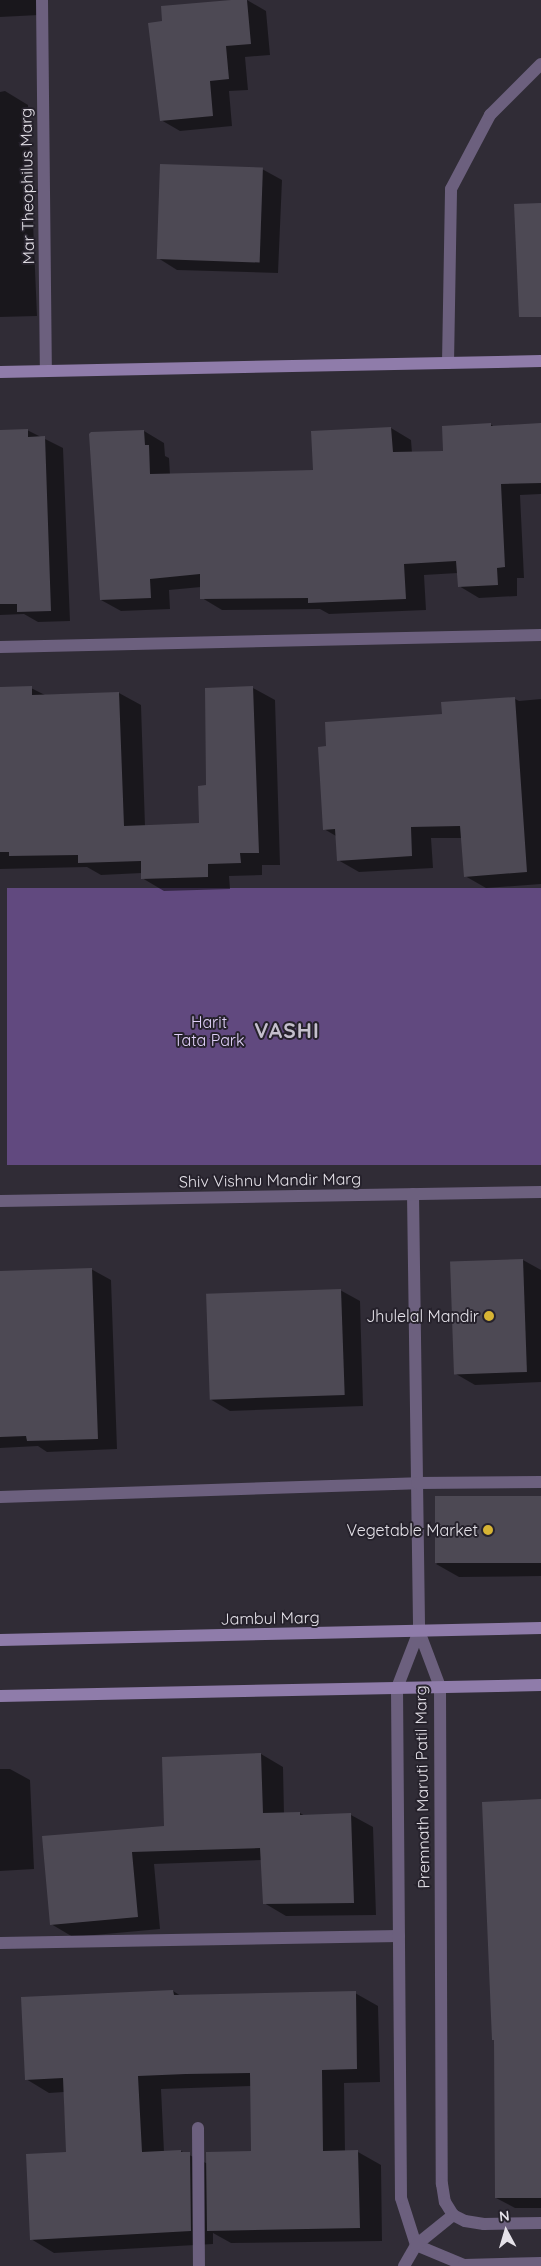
<!DOCTYPE html>
<html>
<head>
<meta charset="utf-8">
<style>
  body { margin:0 }
  #map { position:relative; width:541px; height:2266px; overflow:hidden; background:#302c36; font-family:Quicksand,sans-serif }
  div>[style] { position:absolute }
  .green>* { inset:0; background:#61497f; transform-origin:0 0 }
  .shadow>* { inset:0; background:#0007 }
  .building>* { inset:0; background:#4d4954; transform-origin:0 0 }
  .street>* { height:12px; margin:-6px; padding:0 6px; transform-origin:6px; border-radius:6px; background:#6c607e }
  .secondary>* { height:12px; margin:-6px; padding:0 6px; transform-origin:6px; border-radius:6px; background:#8f7caa }
  .dots>* { width:14px; height:14px; translate:-50% -50%; box-sizing:border-box; border:2px solid #26222c; border-radius:50% }
  span { translate:-50% -50%; white-space:nowrap; text-align:center; line-height:1.15; -webkit-text-stroke:4px #26222c; paint-order:stroke }
  .street-label { font-size:16px; color:#e5e2e9 }
  .park-label { font-size:16px; color:#e1d1f8 }
  .poi-label { font-size:16px; color:#e5e2e9 }
  .right { translate:-100% -50%; text-align:right }
  .district-label { font-size:21px; color:#c5c0cd; font-weight:700; letter-spacing:1px }
  .north { position:absolute; left:481px; top:2206px; width:50px; height:50px; -webkit-text-stroke:4px #26222c; paint-order:stroke; rotate:354deg; font-size:14px; font-weight:700; line-height:20px; text-align:center; color:#e5e2e9 }
  .north::after { content:''; display:block; margin:auto; width:18px; height:22px; background:#e5e2e9; clip-path:polygon(50% 0,100% 100%,50% 72%,0 100%) }
</style>
</head>
<body>
<div id="map">
  <div class="green">
    <div style="left:541px;top:888px;width:277px;height:534px;rotate:90deg"></div>
  </div>
  <div class="shadow">
    <div style="clip-path:polygon(0 0,38px 0,39px 15px,0 17px)"></div>
    <div style="clip-path:polygon(247px 0,266px 11px,270px 55px,245px 57px,248px 90px,229px 91px,232px 126px,180px 131px,161px 120px)"></div>
    <div style="clip-path:polygon(5px 91px,28px 105px,37px 316px,0 317px,0 92px)"></div>
    <div style="clip-path:polygon(262px 169px,282px 180px,278px 273px,177px 270px,158px 258px)"></div>
    <div style="clip-path:polygon(490px 424px,495px 427px,541px 425px,541px 494px,520px 495px,524px 578px,517px 578px,517px 596px,479px 598px,459px 586px,458px 573px,424px 575px,426px 610px,329px 614px,320px 609px,222px 610px,202px 598px,201px 587px,169px 590px,170px 609px,121px 611px,101px 600px,144px 431px,164px 443px,165px 456px,169px 458px,170px 475px,314px 472px,312px 433px,391px 428px,411px 440px,412px 453px,445px 453px)"></div>
    <div style="clip-path:polygon(27px 430px,63px 448px,70px 621px,38px 622px,24px 614px,0 615px,0 432px)"></div>
    <div style="clip-path:polygon(0 688px,31px 688px,45px 695px,119px 693px,141px 705px,145px 826px,200px 824px,207px 786px,253px 688px,275px 700px,280px 865px,262px 865px,262px 875px,229px 876px,230px 889px,164px 891px,142px 878px,142px 873px,101px 875px,87px 867px,0 869px)"></div>
    <div style="clip-path:polygon(515px 699px,519px 701px,541px 699px,541px 884px,486px 888px,465px 876px,462px 838px,431px 838px,433px 868px,359px 872px,338px 860px,336px 836px,324px 829px,444px 716px)"></div>
    <div style="clip-path:polygon(523px 1260px,541px 1270px,541px 1382px,475px 1385px,456px 1374px)"></div>
    <div style="clip-path:polygon(91px 1269px,111px 1280px,117px 1449px,47px 1452px,38px 1446px,0 1448px,0 1273px)"></div>
    <div style="clip-path:polygon(340px 1290px,360px 1301px,363px 1406px,230px 1411px,210px 1399px)"></div>
    <div style="clip-path:polygon(541px 1497px,541px 1576px,459px 1577px,436px 1564px)"></div>
    <div style="clip-path:polygon(261px 1754px,283px 1767px,284px 1814px,300px 1813px,305px 1816px,351px 1815px,373px 1827px,376px 1915px,286px 1916px,264px 1903px,262px 1860px,154px 1864px,160px 1929px,73px 1937px,51px 1924px,44px 1838px,166px 1827px)"></div>
    <div style="clip-path:polygon(0 1769px,10px 1769px,30px 1780px,34px 1869px,0 1871px)"></div>
    <div style="clip-path:polygon(541px 1801px,541px 2208px,515px 2208px,496px 2198px)"></div>
    <div style="clip-path:polygon(evenodd,173px 1991px,181px 1996px,355px 1993px,378px 2006px,380px 2082px,344px 2083px,345px 2152px,358px 2152px,381px 2165px,382px 2241px,231px 2243px,213px 2233px,213px 2244px,54px 2253px,31px 2239px,67px 2153px,64px 2092px,49px 2093px,26px 2079px,173px 1991px,251px 2086px,252px 2152px,208px 2164px,181px 2151px,164px 2152px,161px 2089px,251px 2086px)"></div>
  </div>
  <div class="building">
    <div style="clip-path:polygon(231px 0,247px 0,251px 44px,226px 46px,229px 79px,210px 81px,213px 116px,160px 121px,148px 23px,162px 21px,161px 6px)"></div>
    <div style="left:160px;top:164px;width:103px;height:95px;rotate:2deg"></div>
    <div style="clip-path:polygon(541px 203px,541px 317px,519px 317px,514px 204px)"></div>
    <div style="clip-path:polygon(491px 423px,491px 426px,541px 423px,541px 483px,501px 484px,505px 567px,497px 568px,498px 585px,458px 587px,456px 561px,404px 564px,406px 599px,308px 603px,308px 598px,200px 599px,200px 574px,150px 579px,151px 598px,100px 600px,89px 434px,91px 432px,144px 430px,145px 445px,149px 445px,150px 474px,313px 470px,311px 431px,391px 427px,393px 452px,443px 451px,442px 426px)"></div>
    <div style="clip-path:polygon(28px 429px,28px 437px,45px 436px,51px 611px,17px 612px,17px 604px,0 604px,0 430px)"></div>
    <div style="clip-path:polygon(32px 686px,32px 695px,119px 692px,124px 826px,199px 823px,198px 786px,206px 785px,205px 688px,253px 686px,259px 853px,240px 853px,241px 863px,208px 864px,208px 877px,141px 879px,141px 861px,78px 863px,78px 855px,9px 856px,9px 852px,0 852px,0 687px)"></div>
    <div style="clip-path:polygon(515px 697px,527px 872px,464px 877px,460px 826px,411px 827px,412px 856px,337px 861px,335px 829px,323px 830px,318px 747px,326px 746px,325px 722px,442px 714px,441px 702px)"></div>
    <div style="left:523px;top:1259px;width:113px;height:73px;rotate:88deg"></div>
    <div style="clip-path:polygon(92px 1268px,98px 1439px,27px 1441px,26px 1436px,0 1437px,0 1271px)"></div>
    <div style="left:341px;top:1289px;width:106px;height:135px;rotate:88deg"></div>
    <div style="left:541px;top:1496px;width:67px;height:106px;rotate:90deg"></div>
    <div style="clip-path:polygon(261px 1753px,263px 1813px,300px 1812px,300px 1815px,351px 1813px,354px 1903px,263px 1904px,260px 1848px,132px 1852px,138px 1917px,50px 1925px,42px 1836px,164px 1826px,162px 1757px)"></div>
    <div style="clip-path:polygon(541px 1799px,541px 2198px,495px 2198px,494px 2040px,492px 2040px,482px 1802px)"></div>
    <div style="clip-path:polygon(173px 1990px,174px 1995px,356px 1991px,357px 2069px,322px 2070px,323px 2151px,358px 2150px,360px 2228px,207px 2231px,206px 2152px,251px 2151px,250px 2073px,186px 2074px,138px 2076px,142px 2152px,181px 2150px,181px 2152px,190px 2152px,191px 2231px,30px 2240px,26px 2154px,66px 2152px,63px 2078px,25px 2080px,21px 1997px)"></div>
  </div>
  <div class="street">
    <div style="left:42px;top:0;width:371px;rotate:89.4deg"></div>
    <div style="left:448px;top:363px;width:174px;rotate:-89deg"></div>
    <div style="left:451px;top:189px;width:84px;rotate:-62.2deg"></div>
    <div style="left:490px;top:115px;width:72px;rotate:-45deg"></div>
    <div style="left:0;top:647px;width:541px;rotate:-1.27deg"></div>
    <div style="left:413px;top:1194px;width:437px;rotate:89.2deg"></div>
    <div style="left:419px;top:1631px;width:60px;rotate:69.4deg"></div>
    <div style="left:440px;top:1687px;width:497px;rotate:89.8deg"></div>
    <div style="left:442px;top:2184px;width:18px;rotate:81deg"></div>
    <div style="left:445px;top:2202px;width:15px;rotate:58deg"></div>
    <div style="left:453px;top:2215px;width:13px;rotate:27deg"></div>
    <div style="left:465px;top:2221px;width:19px;rotate:9deg"></div>
    <div style="left:484px;top:2224px;width:57px;rotate:-1deg"></div>
    <div style="left:0;top:1201px;width:541px;rotate:-0.95deg"></div>
    <div style="left:0;top:1497px;width:417px;rotate:-1.9deg"></div>
    <div style="left:417px;top:1483px;width:124px;rotate:-0.5deg"></div>
    <div style="left:0;top:1943px;width:399px;rotate:-1deg"></div>
    <div style="left:198px;top:2128px;width:138px;rotate:89.6deg"></div>
    <div style="left:416px;top:2245px;width:49px;rotate:-107.7deg"></div>
    <div style="left:401px;top:2198px;width:510px;rotate:-90.45deg"></div>
    <div style="left:397px;top:1688px;width:61px;rotate:-68.9deg"></div>
    <div style="left:416px;top:2245px;width:52px;rotate:22.6deg"></div>
    <div style="left:464px;top:2265px;width:77px;rotate:-1.5deg"></div>
    <div style="left:404px;top:2266px;width:24px;rotate:-60deg"></div>
    <div style="left:416px;top:2245px;width:48px;rotate:-39deg"></div>
  </div>
  <div class="secondary">
    <div style="left:0;top:372px;width:541px;rotate:-1.16deg"></div>
    <div style="left:0;top:1640px;width:541px;rotate:-1.27deg"></div>
    <div style="left:0;top:1696px;width:541px;rotate:-1.16deg"></div>
  </div>
  <div class="dots">
    <div style="left:489px;top:1316px;background:#d7b434"></div>
    <div style="left:488px;top:1530px;background:#d7b434"></div>
  </div>
  <div class="street-label">
    <span style="left:27px;top:186px;rotate:-91deg">Mar Theophilus Marg</span>
    <span style="left:270px;top:1180px;rotate:-1deg">Shiv Vishnu Mandir Marg</span>
    <span style="left:270px;top:1618px;rotate:-1deg">Jambul Marg</span>
    <span style="left:422px;top:1787px;rotate:-91deg">Premnath Maruti Patil Marg</span>
  </div>
  <div class="park-label">
    <span style="left:209px;top:1031px">Harit<br>Tata Park</span>
  </div>
  <div class="poi-label">
    <span class="right" style="left:479px;top:1316px">Jhulelal Mandir</span>
    <span class="right" style="left:478px;top:1530px">Vegetable Market</span>
  </div>
  <div class="district-label">
    <span style="left:287px;top:1030px">VASHI</span>
  </div>
  <div class="north">N</div>
</div>
</body>
</html>
